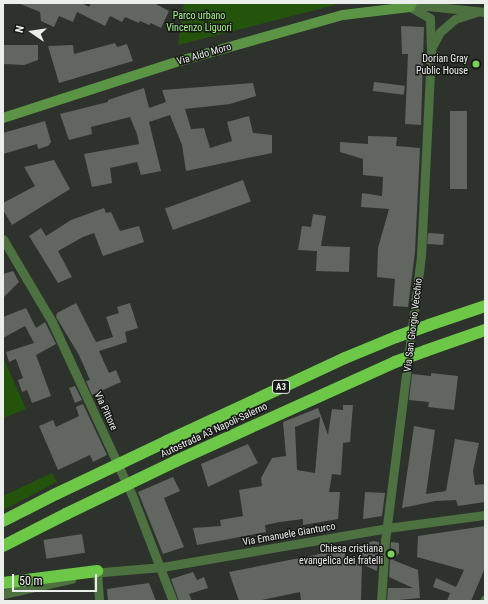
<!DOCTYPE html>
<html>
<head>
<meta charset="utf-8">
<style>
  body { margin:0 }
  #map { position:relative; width:488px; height:604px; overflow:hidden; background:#2e322c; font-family:"Roboto Condensed",sans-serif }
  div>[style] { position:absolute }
  .green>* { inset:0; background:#24540c }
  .building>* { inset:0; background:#626661; transform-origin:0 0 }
  .street>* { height:9px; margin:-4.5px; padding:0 4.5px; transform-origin:4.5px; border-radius:4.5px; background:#4d7140 }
  .secondary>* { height:10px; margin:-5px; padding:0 5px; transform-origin:5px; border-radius:5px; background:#5b9445 }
  .highway>* { height:12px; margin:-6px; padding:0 6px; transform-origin:6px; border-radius:6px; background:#6dc847 }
  .highway-bridge>* { height:12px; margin:-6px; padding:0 6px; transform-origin:6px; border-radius:6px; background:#6dc847 }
  .dots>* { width:11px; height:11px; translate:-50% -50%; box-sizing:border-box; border:2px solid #171916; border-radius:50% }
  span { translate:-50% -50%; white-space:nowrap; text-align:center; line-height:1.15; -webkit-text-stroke:3px #171916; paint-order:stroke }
  .shield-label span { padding:1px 3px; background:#171916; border:1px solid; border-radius:3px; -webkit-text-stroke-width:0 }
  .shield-label { font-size:9px; color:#eceeeb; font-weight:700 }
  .park-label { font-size:10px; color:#a5f289 }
  .street-label { font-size:10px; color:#eceeeb }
  .poi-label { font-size:10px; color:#eceeeb }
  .right { translate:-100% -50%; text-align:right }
  .frame { position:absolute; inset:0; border:4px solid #eceeeb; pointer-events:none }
  .north { position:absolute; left:12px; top:12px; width:40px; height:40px; -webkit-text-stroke:3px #171916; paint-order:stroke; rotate:283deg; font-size:11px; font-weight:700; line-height:16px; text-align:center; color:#eceeeb }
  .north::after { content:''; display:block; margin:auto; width:14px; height:18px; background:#eceeeb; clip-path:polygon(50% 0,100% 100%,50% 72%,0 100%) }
  .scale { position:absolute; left:12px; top:574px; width:85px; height:18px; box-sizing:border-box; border:2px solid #eceeeb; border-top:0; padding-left:5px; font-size:12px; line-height:14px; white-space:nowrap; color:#eceeeb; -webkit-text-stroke:3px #171916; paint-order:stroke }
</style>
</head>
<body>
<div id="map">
  <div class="green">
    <div style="clip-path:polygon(184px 3px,335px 3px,335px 5px,178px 45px)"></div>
    <div style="clip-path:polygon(3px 357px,26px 409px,3px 418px)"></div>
    <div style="clip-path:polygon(52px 473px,57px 482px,3px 510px,3px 496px)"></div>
  </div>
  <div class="building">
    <div style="clip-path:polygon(18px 3px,82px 3px,89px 7px,91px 3px,154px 3px,169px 11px,161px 28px,151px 23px,149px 25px,140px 21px,139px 23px,125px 17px,122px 22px,110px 16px,105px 26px,77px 12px,73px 22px,59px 16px,54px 27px,41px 21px,40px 12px)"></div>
    <div style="clip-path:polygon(401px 26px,424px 27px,421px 125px,405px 124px,408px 54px,402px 54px)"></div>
    <div style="clip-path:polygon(115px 43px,117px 47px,127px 44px,133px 61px,59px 83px,48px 46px,73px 45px,74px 54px)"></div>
    <div style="clip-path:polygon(3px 45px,38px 45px,38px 60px,24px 65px,3px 64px)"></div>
    <div style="left:374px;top:82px;width:31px;height:9px;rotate:7deg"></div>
    <div style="clip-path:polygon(253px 83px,256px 96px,230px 104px,185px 109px,191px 129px,204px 128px,210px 148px,232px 141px,227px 122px,249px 116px,253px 133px,272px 135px,272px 153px,186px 171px,182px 145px,170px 115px,149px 122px,161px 171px,141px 175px,137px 162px,110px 168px,112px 183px,92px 187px,84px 154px,139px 144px,137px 134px,130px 117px,91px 127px,92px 134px,69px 140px,60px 114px,108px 102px,108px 100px,144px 88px,149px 108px,166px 102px,162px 90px)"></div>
    <div style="left:450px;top:111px;width:17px;height:78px"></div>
    <div style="clip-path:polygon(45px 121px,51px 142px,48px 146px,38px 149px,37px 144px,3px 154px,3px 133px)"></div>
    <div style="clip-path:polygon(368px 136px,397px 137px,396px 146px,420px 148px,415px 252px,408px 307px,393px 306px,395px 279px,377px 277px,378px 248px,389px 209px,361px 207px,362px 193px,382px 196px,383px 177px,363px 175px,363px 159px,340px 152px,340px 142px,368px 144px)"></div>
    <div style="clip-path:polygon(54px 160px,70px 189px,12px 225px,3px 210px,3px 203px,35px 186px,24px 167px)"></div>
    <div style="left:243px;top:180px;width:23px;height:83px;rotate:70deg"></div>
    <div style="clip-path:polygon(104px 208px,106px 213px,111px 212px,120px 231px,139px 226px,144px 242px,103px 256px,94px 233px,83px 237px,58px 251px,72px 277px,58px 283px,29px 236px,41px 228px,46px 236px,71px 220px)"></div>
    <div style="clip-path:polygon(313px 214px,326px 216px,321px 246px,350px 247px,349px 272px,316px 271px,317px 251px,298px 250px,302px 226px,311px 227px)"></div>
    <div style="left:428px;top:233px;width:16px;height:11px;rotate:4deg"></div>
    <div style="clip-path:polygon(13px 271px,19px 282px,3px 298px,3px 274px)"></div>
    <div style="clip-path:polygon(76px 303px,96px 342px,113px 337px,106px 317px,119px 313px,117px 307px,130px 303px,138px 328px,125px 332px,127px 342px,99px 351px,109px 373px,116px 370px,121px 382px,92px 395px,86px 381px,90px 380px,79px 355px,56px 317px,57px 313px)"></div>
    <div style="clip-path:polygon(26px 308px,36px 328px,45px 322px,56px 344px,36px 355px,51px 396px,32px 403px,27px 390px,22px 392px,18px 380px,23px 378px,16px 359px,9px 362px,6px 352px,34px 343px,25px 326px,3px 338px,3px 317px)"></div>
    <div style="clip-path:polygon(431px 373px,458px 376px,454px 410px,428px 407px,429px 402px,409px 400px,412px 374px,431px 376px)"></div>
    <div style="clip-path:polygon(75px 386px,82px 400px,75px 403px,69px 388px)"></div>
    <div style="clip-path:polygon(83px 404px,107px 455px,93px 462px,90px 455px,58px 470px,39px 426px,53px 420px,56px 427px,79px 416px,76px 407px)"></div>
    <div style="clip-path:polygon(evenodd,343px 405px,353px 405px,350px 442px,343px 443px,341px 475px,332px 474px,329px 492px,340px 492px,338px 519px,303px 525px,303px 519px,280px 522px,265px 525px,266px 532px,197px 545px,193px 528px,221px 526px,220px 520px,243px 516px,239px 490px,262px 486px,261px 478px,272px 458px,286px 456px,283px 422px,318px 408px,328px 435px,332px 409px,343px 410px,343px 405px,320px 417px,315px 473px,297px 470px,295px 427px,320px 417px)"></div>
    <div style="clip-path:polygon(414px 426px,435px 430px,426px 494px,446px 491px,455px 439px,479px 443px,473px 471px,475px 485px,485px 484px,485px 502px,458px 506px,456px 500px,436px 501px,402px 508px)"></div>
    <div style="clip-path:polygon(248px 444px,258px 463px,208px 487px,201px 464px)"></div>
    <div style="clip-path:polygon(173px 477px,180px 491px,164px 498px,184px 547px,163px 554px,138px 492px)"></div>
    <div style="clip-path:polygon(365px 492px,385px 493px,382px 516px,363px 519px)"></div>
    <div style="clip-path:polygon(485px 526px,485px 568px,471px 601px,447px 601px,450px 593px,433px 587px,436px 578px,456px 587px,464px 570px,417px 557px,418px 536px)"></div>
    <div style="left:82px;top:534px;width:19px;height:39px;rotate:81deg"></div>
    <div style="clip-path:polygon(373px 541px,379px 542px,377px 571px,362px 564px,361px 601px,301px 601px,300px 592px,257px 601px,239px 601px,229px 572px,345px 549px,345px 563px,361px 564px,360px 546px)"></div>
    <div style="clip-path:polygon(391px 542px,399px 543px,399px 553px,393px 560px,418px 570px,420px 598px,387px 601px,388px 588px,413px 588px,389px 577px)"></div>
    <div style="clip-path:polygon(193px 572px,197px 580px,204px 577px,208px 588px,189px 594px,192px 601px,179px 601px,171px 579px)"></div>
    <div style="clip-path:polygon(149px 583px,156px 601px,108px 601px,107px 589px)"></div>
  </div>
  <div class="street">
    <div style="left:410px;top:7px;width:18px;rotate:-3deg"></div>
    <div style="left:428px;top:6px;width:57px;rotate:6deg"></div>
    <div style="left:432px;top:47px;width:17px;rotate:-62deg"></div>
    <div style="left:440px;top:32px;width:20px;rotate:-41deg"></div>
    <div style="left:455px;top:19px;width:22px;rotate:-18deg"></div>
    <div style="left:3px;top:239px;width:96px;rotate:59.4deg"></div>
    <div style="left:52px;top:322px;width:191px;rotate:65.2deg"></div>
    <div style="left:132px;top:495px;width:114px;rotate:68.9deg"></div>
    <div style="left:97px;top:571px;width:30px;rotate:86deg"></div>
    <div style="left:91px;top:573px;width:71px;rotate:-4.8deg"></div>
    <div style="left:162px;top:567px;width:228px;rotate:-9.8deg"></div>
    <div style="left:387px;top:528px;width:99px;rotate:-7.6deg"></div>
    <div style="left:3px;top:594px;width:70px;rotate:-12.4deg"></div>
    <div style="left:381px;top:601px;width:60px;rotate:-86.2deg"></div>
    <div style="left:385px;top:541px;width:287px;rotate:-82.8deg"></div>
    <div style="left:421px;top:256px;width:207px;rotate:-87.2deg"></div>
    <div style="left:431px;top:49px;width:31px;rotate:-92deg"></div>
    <div style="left:430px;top:18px;width:23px;rotate:-151deg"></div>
    <div style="left:484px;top:601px;width:2px;rotate:-63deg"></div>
  </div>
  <div class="secondary">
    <div style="left:3px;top:118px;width:186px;rotate:-17.9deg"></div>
    <div style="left:180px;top:61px;width:169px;rotate:-15.8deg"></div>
    <div style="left:343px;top:15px;width:67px;rotate:-6.8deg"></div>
    <div style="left:410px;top:7px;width:4px;rotate:-63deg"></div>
  </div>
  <div class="highway">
    <div style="left:429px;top:325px;width:59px;rotate:-18.7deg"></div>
    <div style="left:425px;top:351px;width:64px;rotate:-19.3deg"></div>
    <div style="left:167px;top:441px;width:196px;rotate:-25deg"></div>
    <div style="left:345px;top:358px;width:55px;rotate:-22.4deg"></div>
    <div style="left:176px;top:461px;width:240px;rotate:-24.3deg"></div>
    <div style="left:3px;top:521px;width:59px;rotate:-27deg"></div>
    <div style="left:3px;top:546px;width:71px;rotate:-26.9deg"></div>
    <div style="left:3px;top:583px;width:95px;rotate:-7.3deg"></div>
  </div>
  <div class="highway-bridge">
    <div style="left:396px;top:337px;width:35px;rotate:-20deg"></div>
    <div style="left:395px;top:362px;width:32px;rotate:-20deg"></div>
    <div style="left:56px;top:494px;width:123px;rotate:-25.5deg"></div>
    <div style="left:66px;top:514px;width:122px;rotate:-25.7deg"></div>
  </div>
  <div class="dots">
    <div style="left:476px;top:64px;background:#7ad157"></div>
    <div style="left:391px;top:554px;background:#7ad157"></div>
  </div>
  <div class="shield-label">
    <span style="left:281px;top:387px">A3</span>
  </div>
  <div class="park-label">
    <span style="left:199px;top:21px">Parco urbano<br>Vincenzo Liguori</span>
  </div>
  <div class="street-label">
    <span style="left:204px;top:54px;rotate:-16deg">Via Aldo Moro</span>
    <span style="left:413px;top:325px;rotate:-83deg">Via San Giorgio Vecchio</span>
    <span style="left:106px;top:411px;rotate:65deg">Via Pittore</span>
    <span style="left:214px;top:430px;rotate:-25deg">Autostrada A3 Napoli-Salerno</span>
    <span style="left:289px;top:534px;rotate:-10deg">Via Emanuele Gianturco</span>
  </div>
  <div class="poi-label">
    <span class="right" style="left:468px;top:64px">Dorian Gray<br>Public House</span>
    <span class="right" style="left:383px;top:554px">Chiesa cristiana<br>evangelica dei fratelli</span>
  </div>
  <div class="frame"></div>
  <div class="north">N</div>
  <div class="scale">50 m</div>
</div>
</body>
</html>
